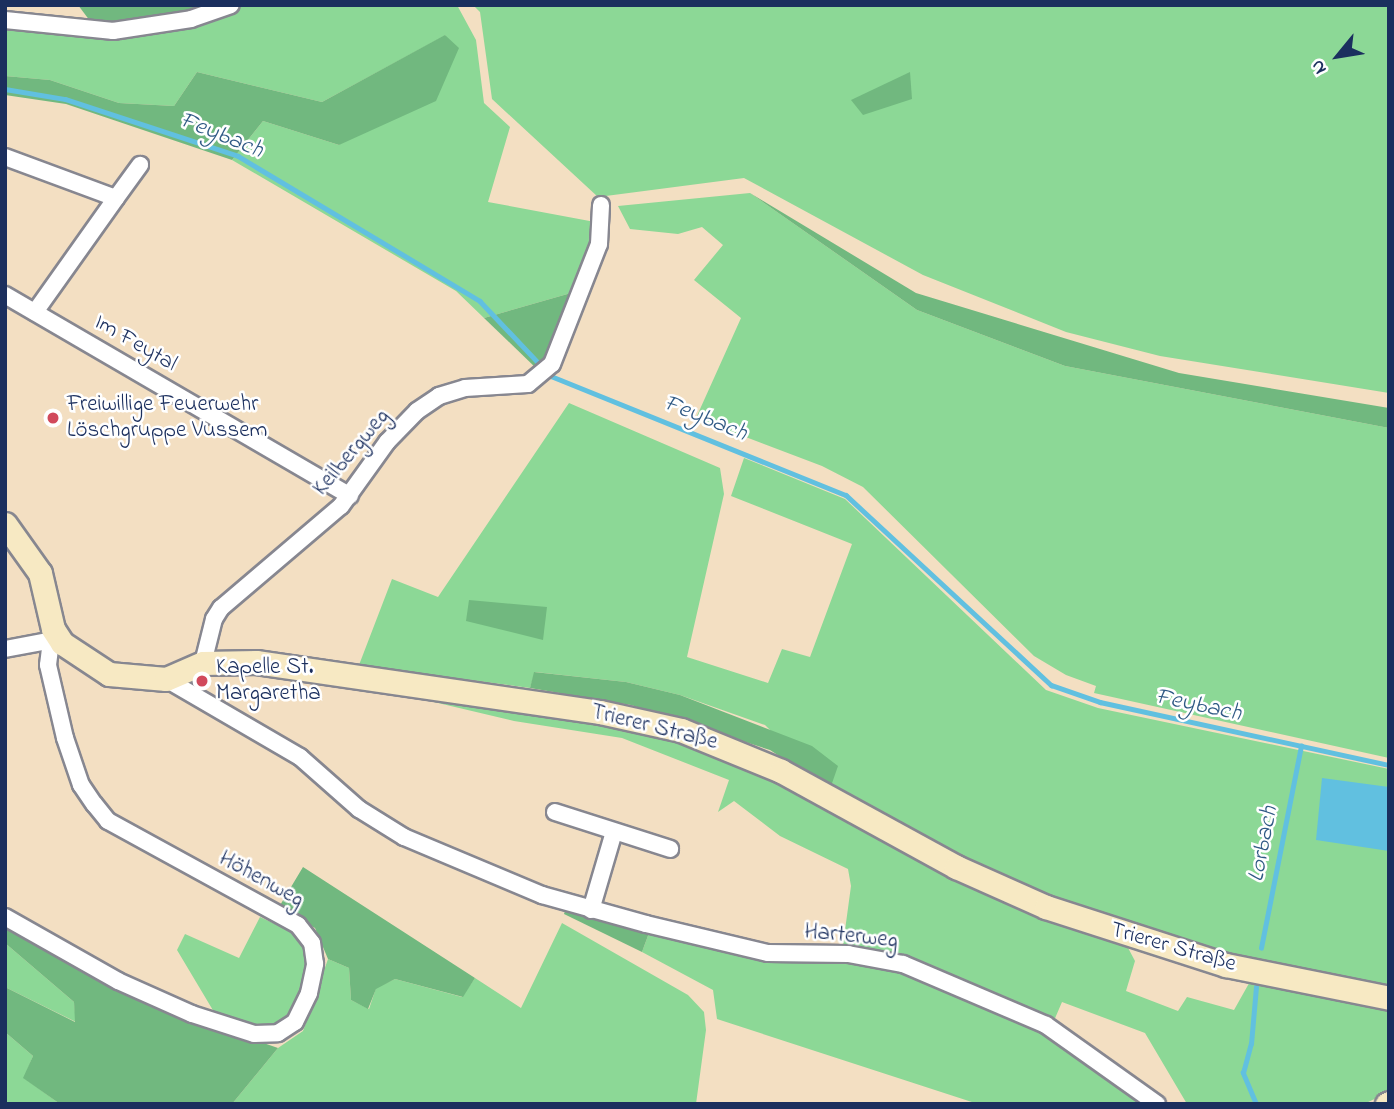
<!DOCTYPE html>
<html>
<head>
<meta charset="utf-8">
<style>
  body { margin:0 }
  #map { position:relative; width:1394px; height:1109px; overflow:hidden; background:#f3dfc2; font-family:"Indie Flower",sans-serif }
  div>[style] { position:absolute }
  .green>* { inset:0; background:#8cd896 }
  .forest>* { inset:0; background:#71b87f }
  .water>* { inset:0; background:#61c0e0 }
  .stream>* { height:4.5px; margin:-2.25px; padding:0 2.25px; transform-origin:2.25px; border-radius:2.25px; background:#61c0e0 }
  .roads { filter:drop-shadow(2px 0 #878790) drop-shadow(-2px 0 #878790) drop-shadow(0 2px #878790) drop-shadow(0 -2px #878790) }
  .street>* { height:16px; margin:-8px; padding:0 8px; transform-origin:8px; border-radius:8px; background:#fff }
  .secondary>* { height:23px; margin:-11.5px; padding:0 11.5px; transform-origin:11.5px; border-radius:11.5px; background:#f7e9c3 }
  .dots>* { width:19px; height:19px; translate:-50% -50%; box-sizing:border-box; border:4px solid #fff; border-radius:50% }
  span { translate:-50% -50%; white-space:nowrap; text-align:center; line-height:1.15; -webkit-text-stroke:5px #fff; paint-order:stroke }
  .street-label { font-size:23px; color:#1b2f5e }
  .poi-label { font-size:23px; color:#1b2f5e }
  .left { translate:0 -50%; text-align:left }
  .water-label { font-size:24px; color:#305a85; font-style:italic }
  .frame { position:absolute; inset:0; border:7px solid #1b2f5e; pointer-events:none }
  .north { position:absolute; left:1303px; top:21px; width:70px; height:70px; -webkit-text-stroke:5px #fff; paint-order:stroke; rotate:240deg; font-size:19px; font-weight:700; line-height:28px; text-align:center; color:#1b2f5e }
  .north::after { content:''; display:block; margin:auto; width:24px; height:32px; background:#1b2f5e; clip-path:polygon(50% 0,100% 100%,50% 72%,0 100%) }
</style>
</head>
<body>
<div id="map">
  <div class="green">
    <div style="clip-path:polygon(240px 5px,457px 5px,476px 40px,484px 103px,510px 127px,488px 202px,595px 222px,578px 291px,484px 318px,456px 291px,232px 160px,263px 121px,339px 145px,446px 35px,322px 102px,197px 72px,174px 106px,119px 103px,50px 80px,5px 76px,5px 27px,113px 36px,188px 28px)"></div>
    <div style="clip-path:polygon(473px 5px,1389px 5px,1389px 393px,1160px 356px,1066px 332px,923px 275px,744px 178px,598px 197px,492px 99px,480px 12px)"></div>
    <div style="clip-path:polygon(750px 193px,917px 310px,1065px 366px,1389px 428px,1389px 758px,1094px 693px,1096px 686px,1066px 675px,1034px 656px,863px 487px,822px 466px,696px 418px,741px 318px,694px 280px,723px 245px,702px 227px,678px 234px,630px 229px,618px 206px)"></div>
    <div style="clip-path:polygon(569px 403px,720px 468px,724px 494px,687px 657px,768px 683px,782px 649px,810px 657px,852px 544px,731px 496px,744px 458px,845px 499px,1046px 690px,1098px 708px,1389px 769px,1389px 986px,1232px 956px,1052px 897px,959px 860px,830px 789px,765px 725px,680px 695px,626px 682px,535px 672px,530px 688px,359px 665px,392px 579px,438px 597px)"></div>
    <div style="clip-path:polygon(383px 690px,688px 739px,1126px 944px,1135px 961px,1126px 991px,1178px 1011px,1187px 997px,1234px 1010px,1252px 978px,1389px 1004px,1389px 1092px,1364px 1104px,1187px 1104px,1145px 1033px,1062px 1002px,1053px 1023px,902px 958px,843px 945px,851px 886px,848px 869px,780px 836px,734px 801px,718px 812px,729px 780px,622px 738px,514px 721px)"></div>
    <div style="clip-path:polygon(260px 917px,303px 937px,312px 959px,291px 1019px,258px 1027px,231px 1023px,214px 1012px,177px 950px,185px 934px,239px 958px)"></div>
    <div style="clip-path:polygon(562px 923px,688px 995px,704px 1012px,706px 1030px,696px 1104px,232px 1104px,278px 1048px,303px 1031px,328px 959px,349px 968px,351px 1000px,369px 1009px,376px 988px,395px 979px,462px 997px,475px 978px,521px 1008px)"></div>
    <div style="clip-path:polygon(649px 933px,751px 956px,825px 957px,900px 969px,1046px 1032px,1149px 1104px,978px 1104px,717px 1019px,713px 990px,642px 952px)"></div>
    <div style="clip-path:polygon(5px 943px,74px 1002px,76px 1022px,5px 987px)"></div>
    <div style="clip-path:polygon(5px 1032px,33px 1056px,24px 1078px,60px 1104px,5px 1104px)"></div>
  </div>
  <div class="forest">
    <div style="clip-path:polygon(78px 5px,152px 7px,219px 5px,163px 21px,93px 25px)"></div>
    <div style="clip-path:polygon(445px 35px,459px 48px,436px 101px,339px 145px,263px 121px,232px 160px,66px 104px,5px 95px,5px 76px,50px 80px,119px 103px,174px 106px,197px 72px,322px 102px)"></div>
    <div style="clip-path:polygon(910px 72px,912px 99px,863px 115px,851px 100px)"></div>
    <div style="clip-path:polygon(750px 193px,916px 293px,1179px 373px,1389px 408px,1389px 428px,1065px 366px,917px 310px)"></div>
    <div style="clip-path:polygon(578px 291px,550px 359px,538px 370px,484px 318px)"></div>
    <div style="clip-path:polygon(469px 600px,547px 607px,543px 640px,466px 621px)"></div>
    <div style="clip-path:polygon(534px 672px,626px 682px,680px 695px,812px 746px,838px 766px,830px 789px,770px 750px,631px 705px,530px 688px)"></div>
    <div style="clip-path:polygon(303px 867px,475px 978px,463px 997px,395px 979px,376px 989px,368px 1009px,351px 1000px,349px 968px,328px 959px,315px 928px,279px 907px)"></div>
    <div style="clip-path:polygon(566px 908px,649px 933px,642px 952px,564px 914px)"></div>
    <div style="clip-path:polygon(5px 925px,160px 1008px,278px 1048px,232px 1104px,60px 1104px,23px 1078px,33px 1056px,5px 1032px,5px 987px,75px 1022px,74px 1002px,5px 943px)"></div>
  </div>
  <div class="water">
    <div style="clip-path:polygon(1322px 778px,1389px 787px,1389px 851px,1316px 840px)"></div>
  </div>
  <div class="stream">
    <div style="left:5px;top:89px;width:61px;rotate:9.5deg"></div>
    <div style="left:65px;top:99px;width:182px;rotate:18.2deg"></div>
    <div style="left:238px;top:156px;width:282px;rotate:30.9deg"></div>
    <div style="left:480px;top:301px;width:103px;rotate:46.6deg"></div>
    <div style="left:551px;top:376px;width:318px;rotate:22deg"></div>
    <div style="left:846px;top:495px;width:280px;rotate:42.8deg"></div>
    <div style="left:1051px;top:685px;width:52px;rotate:19.1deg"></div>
    <div style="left:1100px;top:702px;width:296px;rotate:12.3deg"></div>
    <div style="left:1261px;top:948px;width:206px;rotate:-78.8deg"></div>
    <div style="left:1256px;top:1104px;width:34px;rotate:-113deg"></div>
    <div style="left:1243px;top:1073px;width:30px;rotate:-75deg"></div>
    <div style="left:1251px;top:1044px;width:57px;rotate:-85deg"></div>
  </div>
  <div class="roads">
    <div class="street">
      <div style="left:5px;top:20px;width:109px;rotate:5.8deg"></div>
      <div style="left:113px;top:31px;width:79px;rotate:-8.7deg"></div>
      <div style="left:191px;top:19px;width:42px;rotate:-19.3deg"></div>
      <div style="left:5px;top:157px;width:118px;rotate:20.3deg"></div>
      <div style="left:116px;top:198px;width:140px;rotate:125.4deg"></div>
      <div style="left:116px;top:198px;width:41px;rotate:-54deg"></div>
      <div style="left:5px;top:295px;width:399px;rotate:30.2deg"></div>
      <div style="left:5px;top:649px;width:55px;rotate:-10.5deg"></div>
      <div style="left:203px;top:663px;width:45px;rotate:-76deg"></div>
      <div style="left:214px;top:619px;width:13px;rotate:-58deg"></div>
      <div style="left:221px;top:608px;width:157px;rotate:-40.4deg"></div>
      <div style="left:341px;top:506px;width:79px;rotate:-54.3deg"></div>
      <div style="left:387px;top:442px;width:43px;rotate:-45.9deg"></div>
      <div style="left:417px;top:411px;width:27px;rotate:-34deg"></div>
      <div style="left:439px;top:396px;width:27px;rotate:-17deg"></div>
      <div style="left:465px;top:388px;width:63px;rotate:-3.6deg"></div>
      <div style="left:528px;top:384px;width:31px;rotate:-40deg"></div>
      <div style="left:552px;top:364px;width:129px;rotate:-68.6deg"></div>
      <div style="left:599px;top:244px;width:39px;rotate:-87deg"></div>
      <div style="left:166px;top:679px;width:155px;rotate:30.2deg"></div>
      <div style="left:300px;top:757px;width:79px;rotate:41.4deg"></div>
      <div style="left:359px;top:809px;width:53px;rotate:31.9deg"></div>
      <div style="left:404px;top:837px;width:150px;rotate:22.8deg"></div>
      <div style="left:542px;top:895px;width:108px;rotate:15.6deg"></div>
      <div style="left:646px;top:924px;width:125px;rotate:13.4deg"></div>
      <div style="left:768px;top:953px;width:80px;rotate:0.7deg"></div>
      <div style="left:848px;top:954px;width:56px;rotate:10.3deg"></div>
      <div style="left:903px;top:964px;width:155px;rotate:23.1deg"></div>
      <div style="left:1046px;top:1025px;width:136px;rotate:35.4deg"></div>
      <div style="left:555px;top:812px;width:121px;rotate:17.8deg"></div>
      <div style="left:591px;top:910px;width:81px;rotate:-73.6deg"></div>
      <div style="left:5px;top:917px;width:130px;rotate:29.5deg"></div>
      <div style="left:118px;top:981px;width:81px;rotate:24deg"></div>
      <div style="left:192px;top:1014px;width:65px;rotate:17.9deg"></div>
      <div style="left:254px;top:1034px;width:24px;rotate:-2deg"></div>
      <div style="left:278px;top:1033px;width:20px;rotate:-33deg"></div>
      <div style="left:295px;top:1022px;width:32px;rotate:-64deg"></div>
      <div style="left:309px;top:993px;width:30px;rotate:-78deg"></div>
      <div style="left:315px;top:964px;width:21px;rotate:-98deg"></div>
      <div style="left:312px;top:943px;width:23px;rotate:-128deg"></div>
      <div style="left:298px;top:925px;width:217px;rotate:-151.3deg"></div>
      <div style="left:108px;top:821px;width:22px;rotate:-129deg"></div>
      <div style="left:94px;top:804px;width:23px;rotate:-124deg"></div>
      <div style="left:81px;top:785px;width:50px;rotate:-108.8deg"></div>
      <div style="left:65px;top:738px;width:75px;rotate:-103.1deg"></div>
      <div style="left:48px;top:665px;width:23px;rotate:-83deg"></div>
    </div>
    <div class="secondary">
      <div style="left:5px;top:524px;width:60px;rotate:54.5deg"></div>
      <div style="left:40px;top:573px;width:57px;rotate:76.9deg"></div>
      <div style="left:53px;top:629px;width:17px;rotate:57deg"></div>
      <div style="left:62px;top:643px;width:56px;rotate:33.4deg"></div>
      <div style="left:109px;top:674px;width:57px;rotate:5deg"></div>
      <div style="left:166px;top:679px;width:40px;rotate:-23.4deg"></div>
      <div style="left:203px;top:663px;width:53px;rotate:-1.1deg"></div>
      <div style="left:256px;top:662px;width:348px;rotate:8.3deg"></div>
      <div style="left:600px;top:712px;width:83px;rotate:12.5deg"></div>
      <div style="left:681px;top:730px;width:108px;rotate:22.3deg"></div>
      <div style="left:781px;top:771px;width:200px;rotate:28.7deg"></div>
      <div style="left:956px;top:867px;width:98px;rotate:24deg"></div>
      <div style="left:1046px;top:907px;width:189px;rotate:17.9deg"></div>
      <div style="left:1226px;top:965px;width:166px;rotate:11.4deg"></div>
      <div style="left:1387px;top:1104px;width:2px;rotate:-27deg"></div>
    </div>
  </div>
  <div class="dots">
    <div style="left:53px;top:418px;background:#d1495b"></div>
    <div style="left:202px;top:681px;background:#d1495b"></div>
  </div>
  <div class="street-label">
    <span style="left:135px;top:344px;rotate:30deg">Im Feytal</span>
    <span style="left:352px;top:453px;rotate:-50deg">Keilbergweg</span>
    <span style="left:654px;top:728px;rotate:14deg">Trierer Straße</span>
    <span style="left:261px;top:880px;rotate:29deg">Höhenweg</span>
    <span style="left:851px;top:937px;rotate:6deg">Harterweg</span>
    <span style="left:1173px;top:948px;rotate:16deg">Trierer Straße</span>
  </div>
  <div class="poi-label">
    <span class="left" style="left:67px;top:418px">Freiwillige Feuerwehr<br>Löschgruppe Vussem</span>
    <span class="left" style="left:216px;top:681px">Kapelle St.<br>Margaretha</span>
  </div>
  <div class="water-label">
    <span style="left:221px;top:136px;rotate:22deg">Feybach</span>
    <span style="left:705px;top:419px;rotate:22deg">Feybach</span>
    <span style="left:1198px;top:706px;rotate:12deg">Feybach</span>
    <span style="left:1264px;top:844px;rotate:-79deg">Lorbach</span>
  </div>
  <div class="frame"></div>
  <div class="north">N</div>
</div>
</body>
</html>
